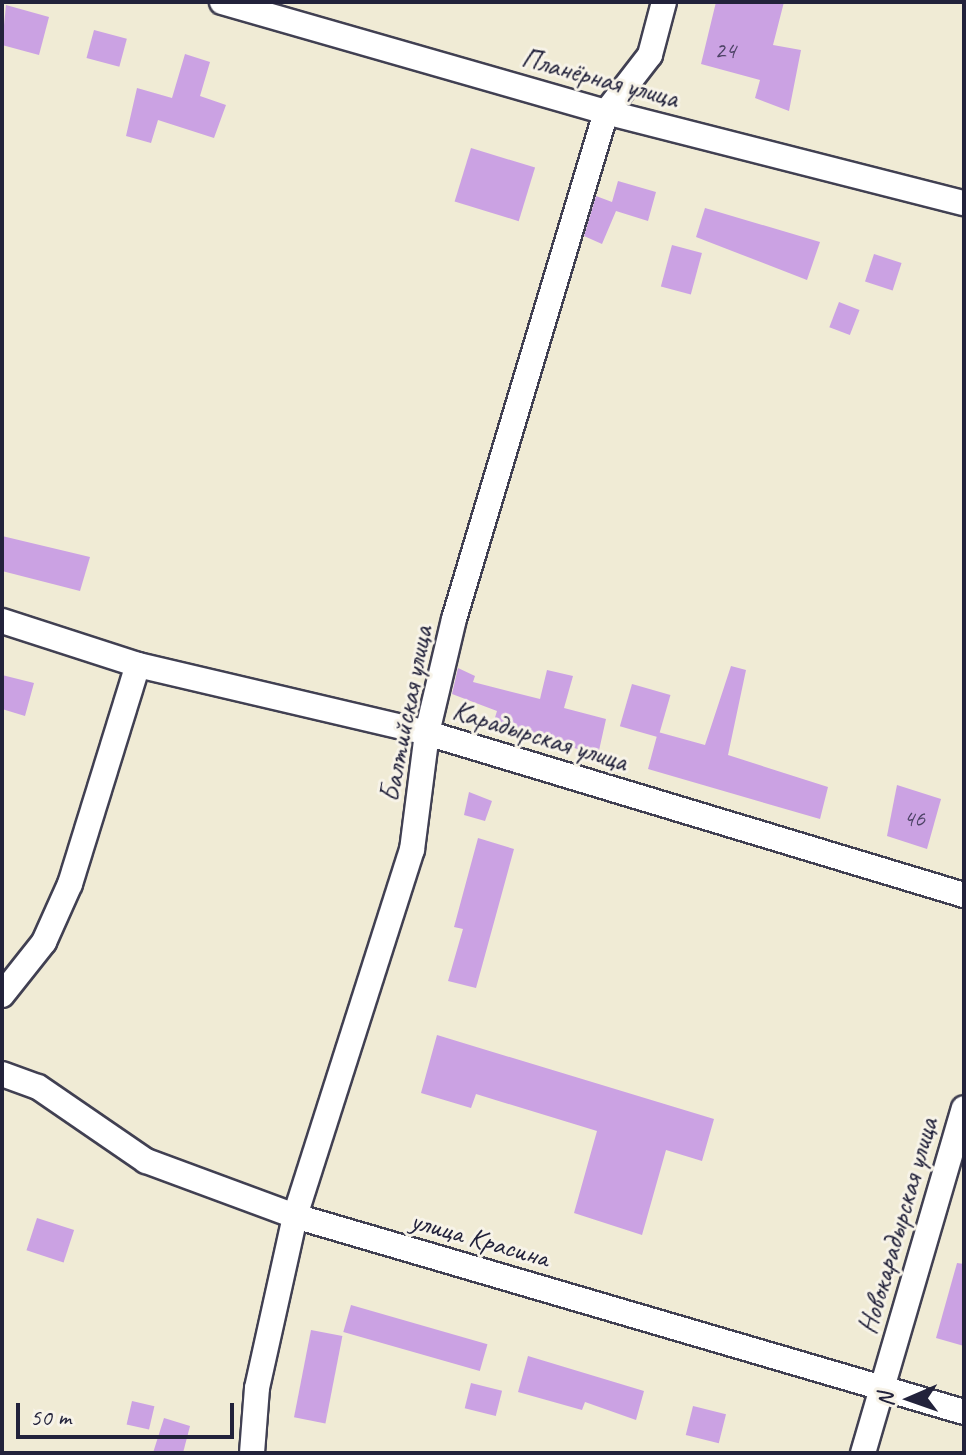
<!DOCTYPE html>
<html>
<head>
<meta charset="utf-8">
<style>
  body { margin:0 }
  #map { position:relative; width:966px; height:1455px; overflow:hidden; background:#f0ebd5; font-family:Caveat,sans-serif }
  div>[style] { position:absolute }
  .building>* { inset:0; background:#cba2e3; transform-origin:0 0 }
  .roads { filter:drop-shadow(2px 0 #414052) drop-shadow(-2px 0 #414052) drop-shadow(0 2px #414052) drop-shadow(0 -2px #414052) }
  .street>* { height:24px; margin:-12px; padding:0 12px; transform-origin:12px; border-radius:12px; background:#fff }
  span { translate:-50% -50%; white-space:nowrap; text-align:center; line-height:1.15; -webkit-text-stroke:6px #f7f3e8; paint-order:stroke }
  .number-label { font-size:24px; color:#4c4265 }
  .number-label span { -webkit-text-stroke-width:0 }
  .street-label { font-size:28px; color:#22223b }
  .frame { position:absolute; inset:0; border:4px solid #22223b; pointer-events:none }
  .north { position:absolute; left:870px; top:1359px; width:80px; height:80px; -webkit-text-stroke:6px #f7f3e8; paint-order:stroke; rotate:268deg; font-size:22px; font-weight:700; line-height:32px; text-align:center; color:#22223b }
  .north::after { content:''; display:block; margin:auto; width:28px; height:36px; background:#22223b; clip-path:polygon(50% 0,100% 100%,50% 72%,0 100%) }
  .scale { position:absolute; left:16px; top:1403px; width:218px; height:36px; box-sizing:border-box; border:4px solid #22223b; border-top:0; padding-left:10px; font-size:24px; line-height:28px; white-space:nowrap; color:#22223b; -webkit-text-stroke:6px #f7f3e8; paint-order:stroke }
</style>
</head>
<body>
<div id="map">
  <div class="building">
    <div style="clip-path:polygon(716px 2px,784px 2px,773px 45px,801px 50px,789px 111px,755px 98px,760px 80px,701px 64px)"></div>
    <div style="clip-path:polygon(6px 5px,49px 17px,39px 55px,2px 45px)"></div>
    <div style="left:94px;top:30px;width:34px;height:29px;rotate:15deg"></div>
    <div style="clip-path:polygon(185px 54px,210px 62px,200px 96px,226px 105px,214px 138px,158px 120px,151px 143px,126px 136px,137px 88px,172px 98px)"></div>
    <div style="left:471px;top:148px;width:67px;height:56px;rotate:17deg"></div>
    <div style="clip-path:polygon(618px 181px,656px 192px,648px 221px,616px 211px,602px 244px,584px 236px,596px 196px,612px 202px)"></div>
    <div style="clip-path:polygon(705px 208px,820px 242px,807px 280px,696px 237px)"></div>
    <div style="left:672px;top:245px;width:31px;height:43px;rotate:15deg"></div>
    <div style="left:874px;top:254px;width:29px;height:29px;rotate:18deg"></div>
    <div style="left:839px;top:302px;width:22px;height:27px;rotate:21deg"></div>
    <div style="clip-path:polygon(2px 536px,90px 557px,80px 591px,2px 571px)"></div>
    <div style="clip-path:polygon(731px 666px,746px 670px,728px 755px,828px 787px,820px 819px,648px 769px,658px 732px,705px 745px)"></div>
    <div style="clip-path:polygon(458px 668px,475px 676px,473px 682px,540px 699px,547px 670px,573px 676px,564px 708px,606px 719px,598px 755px,493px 724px,497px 711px,452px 694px)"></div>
    <div style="clip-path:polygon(2px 675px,34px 683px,25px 716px,2px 709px)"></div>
    <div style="left:632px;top:684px;width:40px;height:44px;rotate:16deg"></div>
    <div style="clip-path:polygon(897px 785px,941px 799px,927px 849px,887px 836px)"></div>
    <div style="clip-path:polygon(469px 792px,492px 801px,485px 821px,464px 815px)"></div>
    <div style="clip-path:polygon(478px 838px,514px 849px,476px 988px,448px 981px,463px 929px,454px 927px)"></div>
    <div style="clip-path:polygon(437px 1035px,714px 1119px,702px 1161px,666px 1150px,642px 1235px,574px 1213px,597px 1131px,476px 1094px,471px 1108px,421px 1093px)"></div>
    <div style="left:37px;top:1218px;width:39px;height:34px;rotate:18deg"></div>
    <div style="clip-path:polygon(957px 1263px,964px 1264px,964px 1346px,936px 1338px)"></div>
    <div style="left:351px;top:1305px;width:142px;height:28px;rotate:16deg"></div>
    <div style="left:311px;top:1330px;width:32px;height:89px;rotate:11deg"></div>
    <div style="clip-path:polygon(528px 1356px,644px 1391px,636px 1420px,585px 1402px,582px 1410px,518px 1392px)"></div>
    <div style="left:471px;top:1383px;width:32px;height:26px;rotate:14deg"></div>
    <div style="left:132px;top:1401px;width:23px;height:24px;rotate:13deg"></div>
    <div style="left:693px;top:1406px;width:34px;height:30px;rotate:14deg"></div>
    <div style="clip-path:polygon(164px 1418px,190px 1426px,183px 1453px,153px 1453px)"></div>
  </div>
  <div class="roads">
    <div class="street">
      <div style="left:222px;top:2px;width:399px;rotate:16deg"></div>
      <div style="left:606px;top:112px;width:369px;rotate:14.3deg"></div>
      <div style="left:2px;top:621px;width:143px;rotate:17.9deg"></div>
      <div style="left:138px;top:665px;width:297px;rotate:13.2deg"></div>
      <div style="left:427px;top:733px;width:561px;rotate:16.79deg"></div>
      <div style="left:2px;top:995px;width:68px;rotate:-51.6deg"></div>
      <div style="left:44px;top:942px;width:64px;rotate:-65.9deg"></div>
      <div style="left:70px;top:884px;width:229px;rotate:-72.8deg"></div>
      <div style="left:2px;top:1074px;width:38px;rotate:20deg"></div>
      <div style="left:38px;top:1087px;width:131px;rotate:34.4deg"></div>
      <div style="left:146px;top:1161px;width:159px;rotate:20.3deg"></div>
      <div style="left:295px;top:1216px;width:697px;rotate:16.33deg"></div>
      <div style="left:252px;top:1453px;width:65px;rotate:-85.6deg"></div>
      <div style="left:257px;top:1388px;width:176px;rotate:-77.5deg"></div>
      <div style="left:295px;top:1216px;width:384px;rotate:-72.3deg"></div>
      <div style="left:412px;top:850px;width:118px;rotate:-82.7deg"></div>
      <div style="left:427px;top:733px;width:117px;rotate:-76.7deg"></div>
      <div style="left:454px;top:619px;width:529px;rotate:-73.31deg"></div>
      <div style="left:606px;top:112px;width:72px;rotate:-52.3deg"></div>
      <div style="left:650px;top:55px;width:55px;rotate:-75.2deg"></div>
      <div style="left:863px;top:1453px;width:359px;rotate:-73.7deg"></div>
    </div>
  </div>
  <div class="number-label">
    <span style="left:725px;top:51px">24</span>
    <span style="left:914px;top:819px">46</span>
  </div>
  <div class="street-label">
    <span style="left:600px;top:78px;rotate:15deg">Планёрная улица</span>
    <span style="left:406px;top:714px;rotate:-79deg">Балтийская улица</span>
    <span style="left:540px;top:736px;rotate:17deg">Карадырская улица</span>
    <span style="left:898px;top:1226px;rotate:-74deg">Новокарадырская улица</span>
    <span style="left:480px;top:1239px;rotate:16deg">улица Красина</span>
  </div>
  <div class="frame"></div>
  <div class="north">N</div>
  <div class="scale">50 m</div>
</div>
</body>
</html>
